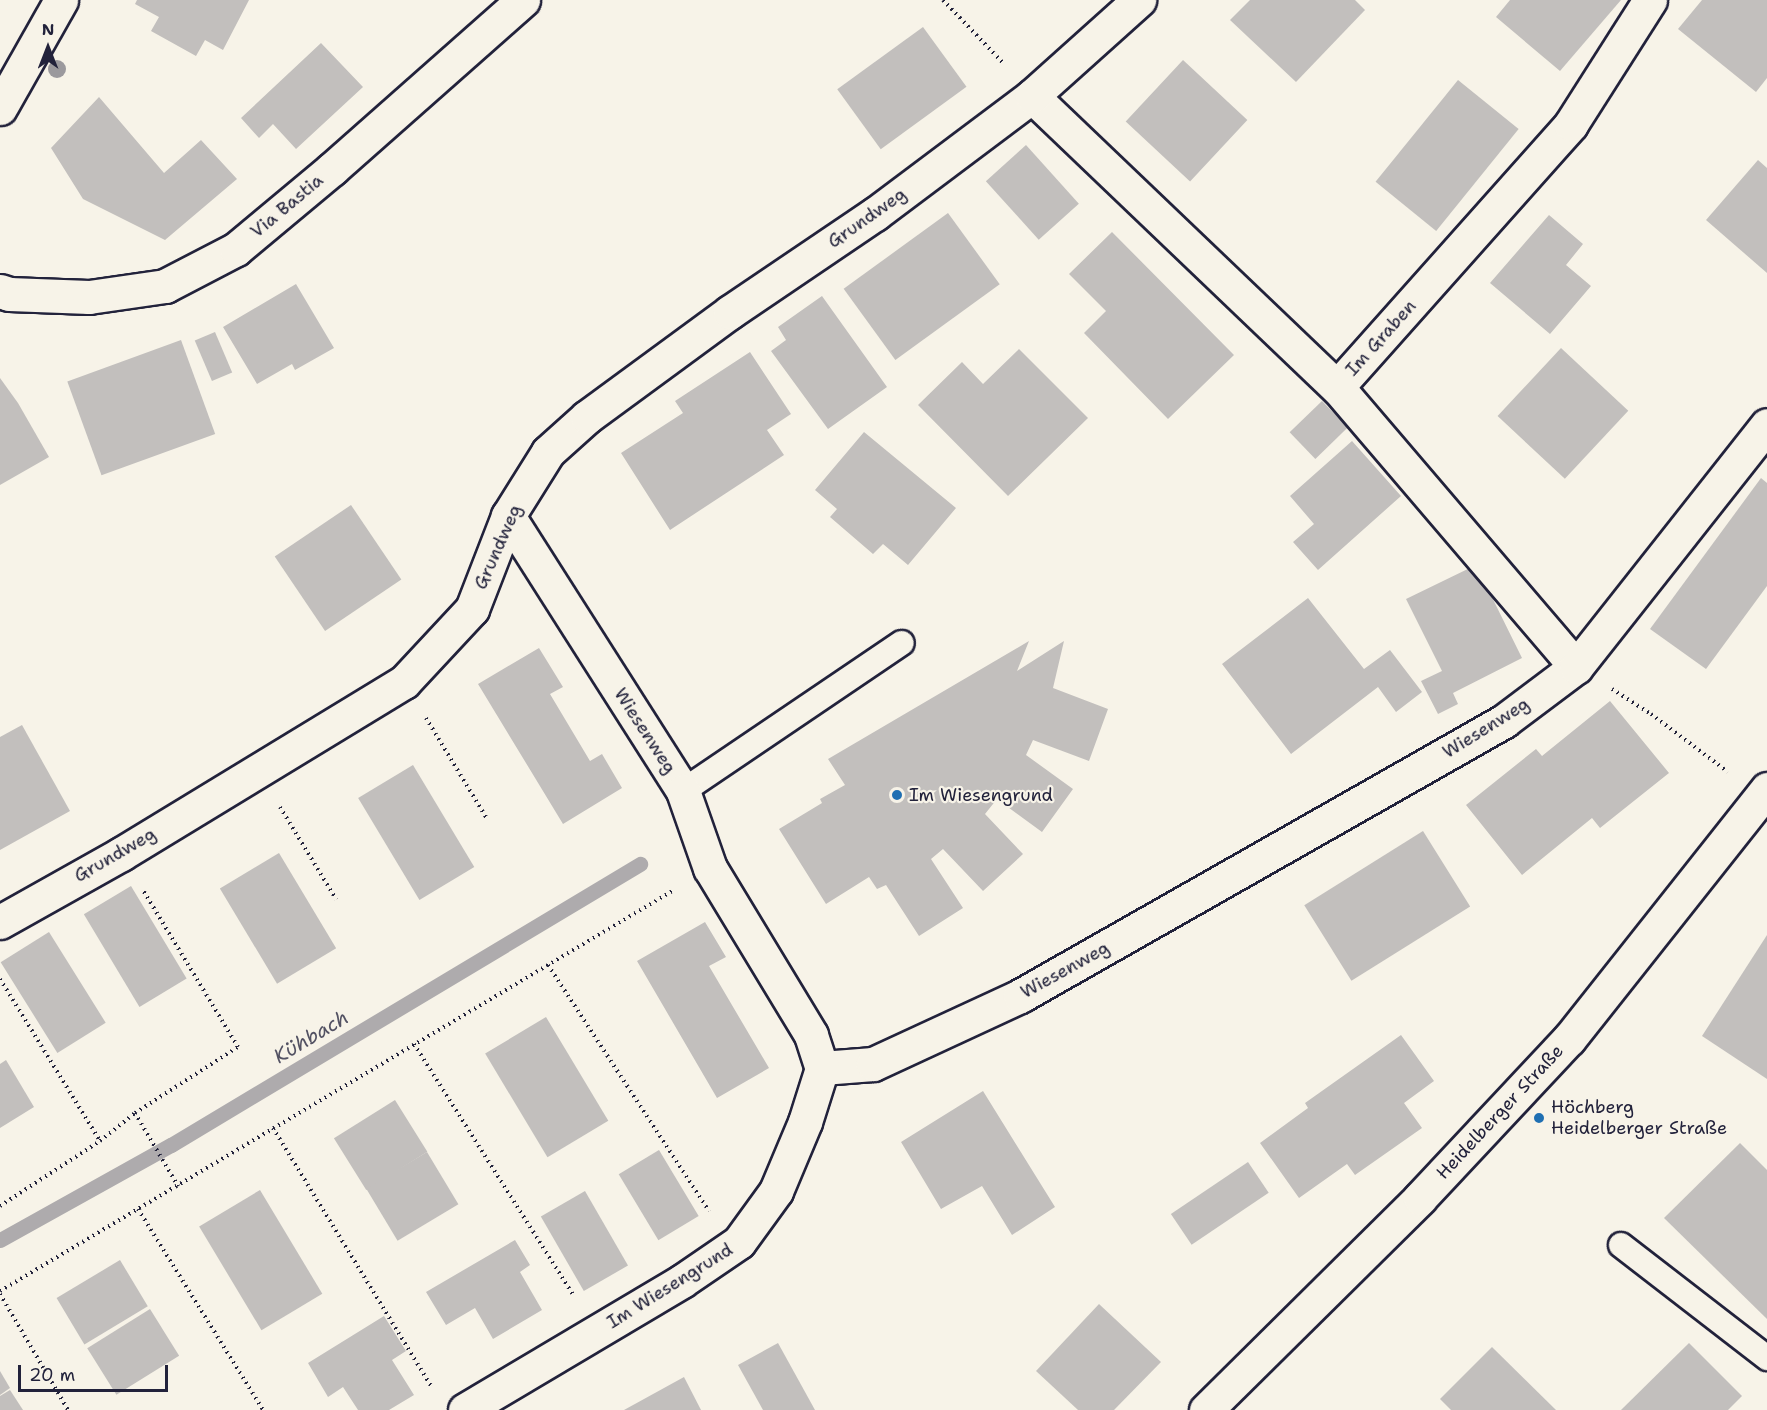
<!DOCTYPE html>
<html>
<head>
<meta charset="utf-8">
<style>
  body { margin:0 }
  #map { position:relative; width:1767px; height:1410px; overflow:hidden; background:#f7f3e8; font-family:"Shantell Sans",sans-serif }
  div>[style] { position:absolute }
  .stream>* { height:15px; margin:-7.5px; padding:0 7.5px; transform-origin:7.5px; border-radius:7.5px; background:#aeabad }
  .building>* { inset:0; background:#c2bfbd; transform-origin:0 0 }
  .path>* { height:4px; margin-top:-2px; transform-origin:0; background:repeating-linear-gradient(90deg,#22223b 0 1.5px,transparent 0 6px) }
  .roads { filter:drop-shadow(2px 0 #22223b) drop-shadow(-2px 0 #22223b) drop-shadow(0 2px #22223b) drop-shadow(0 -2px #22223b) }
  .service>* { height:24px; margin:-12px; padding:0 12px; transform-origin:12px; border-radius:12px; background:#f7f3e8 }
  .minor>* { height:33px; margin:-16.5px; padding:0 16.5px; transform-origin:16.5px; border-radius:16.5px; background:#f7f3e8 }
  .trees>* { width:18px; height:18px; margin:-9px; border-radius:50%; background:#9b999d }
  .dots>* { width:16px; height:16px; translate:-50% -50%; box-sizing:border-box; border:3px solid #f7f3e8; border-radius:50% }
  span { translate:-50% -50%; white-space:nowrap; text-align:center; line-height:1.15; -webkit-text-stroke:4.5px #f7f3e8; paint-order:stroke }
  .street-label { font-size:18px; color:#22223b }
  .poi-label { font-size:18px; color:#22223b }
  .left { translate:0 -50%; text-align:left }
  .water-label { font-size:20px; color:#535263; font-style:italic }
  .north { position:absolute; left:18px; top:18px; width:60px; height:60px; -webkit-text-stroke:4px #f7f3e8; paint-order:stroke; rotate:0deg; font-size:16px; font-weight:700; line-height:24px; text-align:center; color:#22223b }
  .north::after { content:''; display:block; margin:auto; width:21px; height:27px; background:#22223b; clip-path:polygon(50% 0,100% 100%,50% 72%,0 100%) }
  .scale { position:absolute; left:18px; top:1365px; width:150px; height:27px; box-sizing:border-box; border:3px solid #22223b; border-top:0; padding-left:8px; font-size:18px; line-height:21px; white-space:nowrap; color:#22223b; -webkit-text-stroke:4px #f7f3e8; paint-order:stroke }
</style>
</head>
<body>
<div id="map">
  <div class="stream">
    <div style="left:0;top:1240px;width:196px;rotate:-29.1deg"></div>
    <div style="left:171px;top:1145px;width:547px;rotate:-30.93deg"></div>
  </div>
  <div class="building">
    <div style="clip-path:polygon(137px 0,249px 0,223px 50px,205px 40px,196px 56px,151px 31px,159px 17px,135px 4px)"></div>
    <div style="clip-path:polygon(1250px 0,1355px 0,1365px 10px,1296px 82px,1230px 20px)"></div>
    <div style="clip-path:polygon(1510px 0,1621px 0,1560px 71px,1496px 17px)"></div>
    <div style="clip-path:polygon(1702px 0,1767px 0,1767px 78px,1756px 92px,1678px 29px)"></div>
    <div style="left:923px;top:27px;width:74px;height:106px;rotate:54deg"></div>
    <div style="clip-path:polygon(321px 43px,363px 87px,296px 149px,273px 124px,259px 138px,241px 118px)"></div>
    <div style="left:1183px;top:60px;width:88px;height:84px;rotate:43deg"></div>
    <div style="left:1458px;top:80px;width:78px;height:131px;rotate:39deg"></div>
    <div style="clip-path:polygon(99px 97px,164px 173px,201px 140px,237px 179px,165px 240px,83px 199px,51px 148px)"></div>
    <div style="left:1026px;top:145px;width:79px;height:54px;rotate:48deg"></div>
    <div style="clip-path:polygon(1758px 160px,1767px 168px,1767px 273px,1706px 220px)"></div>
    <div style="left:948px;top:213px;width:88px;height:129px;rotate:54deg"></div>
    <div style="clip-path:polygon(1549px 215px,1583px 244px,1566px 265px,1591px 286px,1550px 334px,1490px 283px)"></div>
    <div style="clip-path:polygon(1112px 232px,1234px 355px,1168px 419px,1084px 333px,1106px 311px,1069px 274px)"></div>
    <div style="clip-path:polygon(296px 284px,334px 348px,295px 370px,292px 364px,257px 384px,223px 327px)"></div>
    <div style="clip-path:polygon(822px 296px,887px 387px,828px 429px,771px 351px,786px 340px,778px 327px)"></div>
    <div style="left:215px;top:332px;width:44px;height:22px;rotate:67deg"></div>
    <div style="left:181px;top:340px;width:100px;height:121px;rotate:70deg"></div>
    <div style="left:1561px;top:348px;width:92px;height:93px;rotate:43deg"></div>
    <div style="clip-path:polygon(1019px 349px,1088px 418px,1008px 496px,918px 405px,962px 362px,983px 384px)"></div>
    <div style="clip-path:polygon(750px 352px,791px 414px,767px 430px,784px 455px,670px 530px,621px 453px,683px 413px,675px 401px)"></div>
    <div style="clip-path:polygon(0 378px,18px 403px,49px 457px,0 485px)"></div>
    <div style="left:1322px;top:401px;width:37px;height:45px;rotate:46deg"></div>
    <div style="clip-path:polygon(864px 432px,956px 508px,908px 565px,883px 544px,873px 554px,830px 517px,837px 509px,815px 490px)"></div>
    <div style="clip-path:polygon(1352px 441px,1401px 496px,1318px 570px,1293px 542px,1314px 524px,1290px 496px)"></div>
    <div style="clip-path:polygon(1761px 478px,1767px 483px,1767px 586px,1706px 669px,1650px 629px)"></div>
    <div style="left:351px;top:505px;width:90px;height:92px;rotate:56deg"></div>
    <div style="clip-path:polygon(1476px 565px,1522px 658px,1453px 693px,1458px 704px,1438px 714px,1421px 681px,1442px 671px,1406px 599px)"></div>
    <div style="clip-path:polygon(1308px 598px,1364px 669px,1390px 650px,1422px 692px,1396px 712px,1378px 687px,1291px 754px,1222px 664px)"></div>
    <div style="clip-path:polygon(1029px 641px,1017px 671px,1064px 641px,1053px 688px,1108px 709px,1089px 761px,1033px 740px,1026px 755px,1073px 789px,1042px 832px,997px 799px,985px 814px,1023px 854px,983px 891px,943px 849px,931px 859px,963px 908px,919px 936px,886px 885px,877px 889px,869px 877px,826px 904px,779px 829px,822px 803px,820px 799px,845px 785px,828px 759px)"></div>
    <div style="clip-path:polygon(539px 648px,563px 687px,550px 694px,590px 761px,602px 754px,622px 788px,563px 824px,478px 684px)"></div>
    <div style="clip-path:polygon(1610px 701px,1669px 773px,1600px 828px,1592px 818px,1522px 875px,1466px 805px,1536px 749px,1542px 756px)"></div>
    <div style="clip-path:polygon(22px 725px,70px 811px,0 850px,0 737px)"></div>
    <div style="left:413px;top:765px;width:119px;height:64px;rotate:59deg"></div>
    <div style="left:1423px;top:831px;width:89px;height:140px;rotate:58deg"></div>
    <div style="left:279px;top:853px;width:111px;height:69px;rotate:59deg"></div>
    <div style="left:131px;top:886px;width:108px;height:55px;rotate:59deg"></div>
    <div style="clip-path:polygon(705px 922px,726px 957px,709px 966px,769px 1068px,717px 1098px,637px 961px)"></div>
    <div style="left:49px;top:932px;width:107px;height:57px;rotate:58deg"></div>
    <div style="clip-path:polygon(1767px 935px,1767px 1079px,1702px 1036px)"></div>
    <div style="left:546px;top:1017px;width:121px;height:71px;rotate:59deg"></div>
    <div style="clip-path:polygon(1401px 1035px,1434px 1081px,1404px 1103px,1422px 1128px,1355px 1175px,1347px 1164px,1299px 1198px,1260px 1143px,1308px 1108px,1305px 1103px)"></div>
    <div style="clip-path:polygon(6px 1060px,34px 1107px,0 1128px,0 1064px)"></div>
    <div style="clip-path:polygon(983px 1091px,1055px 1207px,1012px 1235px,982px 1186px,941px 1209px,901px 1142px)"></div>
    <div style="left:395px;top:1100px;width:61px;height:72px;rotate:58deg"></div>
    <div style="clip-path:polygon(1740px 1143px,1767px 1170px,1767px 1319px,1664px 1218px)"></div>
    <div style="left:659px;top:1150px;width:77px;height:47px;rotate:59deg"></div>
    <div style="left:427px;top:1152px;width:61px;height:71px;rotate:59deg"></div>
    <div style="left:1248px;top:1162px;width:37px;height:93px;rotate:56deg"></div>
    <div style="left:260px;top:1190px;width:121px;height:71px;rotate:59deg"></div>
    <div style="left:585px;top:1191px;width:86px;height:51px;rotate:60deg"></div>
    <div style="clip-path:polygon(515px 1240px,530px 1265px,520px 1272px,542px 1310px,493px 1339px,475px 1308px,446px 1325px,426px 1292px)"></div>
    <div style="left:120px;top:1260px;width:54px;height:74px;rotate:59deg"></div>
    <div style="clip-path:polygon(1099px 1304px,1161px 1362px,1114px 1410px,1078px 1410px,1036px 1371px)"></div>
    <div style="left:150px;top:1309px;width:55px;height:74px;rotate:58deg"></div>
    <div style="clip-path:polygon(384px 1316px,406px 1351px,392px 1360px,414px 1395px,389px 1410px,358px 1410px,343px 1387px,328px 1397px,308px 1363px)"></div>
    <div style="clip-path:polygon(778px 1343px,815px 1410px,763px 1410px,738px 1365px)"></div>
    <div style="clip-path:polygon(1689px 1343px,1742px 1396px,1728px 1410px,1621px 1410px)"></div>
    <div style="clip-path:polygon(1492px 1347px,1556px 1410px,1451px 1410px,1440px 1399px)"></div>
    <div style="clip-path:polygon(0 1371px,10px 1388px,0 1395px)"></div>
    <div style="clip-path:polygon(684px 1377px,701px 1410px,624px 1410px)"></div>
    <div style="clip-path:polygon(10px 1390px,23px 1410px,0 1410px,0 1396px)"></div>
  </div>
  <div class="path">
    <div style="left:943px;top:0;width:88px;rotate:46.4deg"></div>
    <div style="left:1612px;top:689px;width:46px;rotate:32.7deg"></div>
    <div style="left:1651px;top:714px;width:96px;rotate:37deg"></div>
    <div style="left:426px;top:718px;width:116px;rotate:58.8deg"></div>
    <div style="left:280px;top:807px;width:108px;rotate:58.7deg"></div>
    <div style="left:548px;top:965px;width:294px;rotate:56.8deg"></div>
    <div style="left:0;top:979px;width:190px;rotate:58.3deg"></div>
    <div style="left:414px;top:1044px;width:299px;rotate:57.6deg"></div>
    <div style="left:135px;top:1113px;width:85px;rotate:59.5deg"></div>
    <div style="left:273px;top:1128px;width:303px;rotate:58.5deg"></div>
    <div style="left:0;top:1206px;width:119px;rotate:-33deg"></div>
    <div style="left:100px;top:1141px;width:45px;rotate:-38.7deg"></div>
    <div style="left:135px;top:1113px;width:122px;rotate:-32.7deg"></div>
    <div style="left:238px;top:1047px;width:184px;rotate:-121.2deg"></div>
    <div style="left:138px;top:1209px;width:237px;rotate:58.1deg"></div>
    <div style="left:0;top:1291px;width:784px;rotate:-30.75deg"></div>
    <div style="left:0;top:1294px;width:134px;rotate:59.6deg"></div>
  </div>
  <div class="roads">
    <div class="service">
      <div style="left:683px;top:791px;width:264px;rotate:-34.1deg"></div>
      <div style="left:1621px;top:1245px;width:185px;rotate:37.7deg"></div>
    </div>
    <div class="minor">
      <div style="left:1032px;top:96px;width:422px;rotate:43.7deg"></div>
      <div style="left:1337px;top:387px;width:368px;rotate:49.5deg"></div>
      <div style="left:0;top:108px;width:124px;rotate:-60.5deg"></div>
      <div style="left:0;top:291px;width:9px;rotate:18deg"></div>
      <div style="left:9px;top:294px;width:80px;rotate:2.1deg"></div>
      <div style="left:89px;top:297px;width:77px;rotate:-8.2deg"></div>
      <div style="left:165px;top:286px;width:80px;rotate:-27.5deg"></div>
      <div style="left:236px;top:249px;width:125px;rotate:-39.8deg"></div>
      <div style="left:332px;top:169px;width:255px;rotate:-41.5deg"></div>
      <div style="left:1337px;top:387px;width:352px;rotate:-48.3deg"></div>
      <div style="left:1571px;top:124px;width:147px;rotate:-57.5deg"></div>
      <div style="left:508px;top:516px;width:326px;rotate:57.5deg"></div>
      <div style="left:683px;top:791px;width:82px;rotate:70.7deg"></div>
      <div style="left:710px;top:868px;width:195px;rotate:58.8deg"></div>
      <div style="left:811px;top:1035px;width:35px;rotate:72deg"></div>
      <div style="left:0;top:922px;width:139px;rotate:-29.3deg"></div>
      <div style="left:121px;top:854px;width:331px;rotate:-31.3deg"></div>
      <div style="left:404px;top:682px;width:100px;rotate:-47deg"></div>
      <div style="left:472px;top:609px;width:100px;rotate:-68.8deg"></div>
      <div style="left:508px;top:516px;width:75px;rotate:-58deg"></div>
      <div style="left:548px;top:452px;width:52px;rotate:-41.9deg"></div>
      <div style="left:587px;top:417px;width:177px;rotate:-36.3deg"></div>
      <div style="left:730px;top:312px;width:175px;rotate:-34.1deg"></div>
      <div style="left:875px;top:214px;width:196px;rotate:-36.9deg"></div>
      <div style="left:1032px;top:96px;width:144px;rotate:-41.9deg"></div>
      <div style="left:822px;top:1068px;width:51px;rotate:-4.5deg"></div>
      <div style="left:873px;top:1064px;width:162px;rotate:-24.8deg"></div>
      <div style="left:1020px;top:996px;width:557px;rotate:-29.6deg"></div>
      <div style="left:1504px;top:721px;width:90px;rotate:-36.9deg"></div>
      <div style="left:1576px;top:667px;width:308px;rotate:-51.7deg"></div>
      <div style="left:465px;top:1410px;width:252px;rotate:-30.7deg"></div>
      <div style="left:682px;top:1281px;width:69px;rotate:-34.4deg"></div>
      <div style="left:739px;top:1242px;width:63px;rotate:-54deg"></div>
      <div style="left:776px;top:1191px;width:75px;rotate:-67.2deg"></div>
      <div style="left:805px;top:1122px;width:57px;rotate:-72.5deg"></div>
      <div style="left:1206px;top:1410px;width:301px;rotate:-44.7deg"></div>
      <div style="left:1420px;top:1198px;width:218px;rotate:-46.9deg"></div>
      <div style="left:1569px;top:1039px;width:319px;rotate:-51.6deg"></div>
    </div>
  </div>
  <div class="trees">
    <div style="left:57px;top:69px"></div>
  </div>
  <div class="dots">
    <div style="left:897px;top:795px;background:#1f6fb2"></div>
    <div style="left:1539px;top:1118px;background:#1f6fb2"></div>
  </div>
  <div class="street-label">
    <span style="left:287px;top:206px;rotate:-40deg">Via Bastia</span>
    <span style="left:867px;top:218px;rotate:-35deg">Grundweg</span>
    <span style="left:1381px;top:338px;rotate:-48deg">Im Graben</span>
    <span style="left:498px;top:547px;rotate:-66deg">Grundweg</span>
    <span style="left:1486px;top:728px;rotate:-32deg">Wiesenweg</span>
    <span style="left:645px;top:731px;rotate:57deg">Wiesenweg</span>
    <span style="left:115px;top:855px;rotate:-30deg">Grundweg</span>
    <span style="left:1065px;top:970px;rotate:-29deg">Wiesenweg</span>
    <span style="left:1500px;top:1112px;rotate:-47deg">Heidelberger Straße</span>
    <span style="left:670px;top:1286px;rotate:-32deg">Im Wiesengrund</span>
  </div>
  <div class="poi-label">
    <span class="left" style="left:909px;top:795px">Im Wiesengrund</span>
    <span class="left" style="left:1551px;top:1118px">Höchberg<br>Heidelberger Straße</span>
  </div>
  <div class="water-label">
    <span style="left:311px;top:1037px;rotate:-31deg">Kühbach</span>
  </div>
  <div class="north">N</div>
  <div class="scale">20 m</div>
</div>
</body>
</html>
